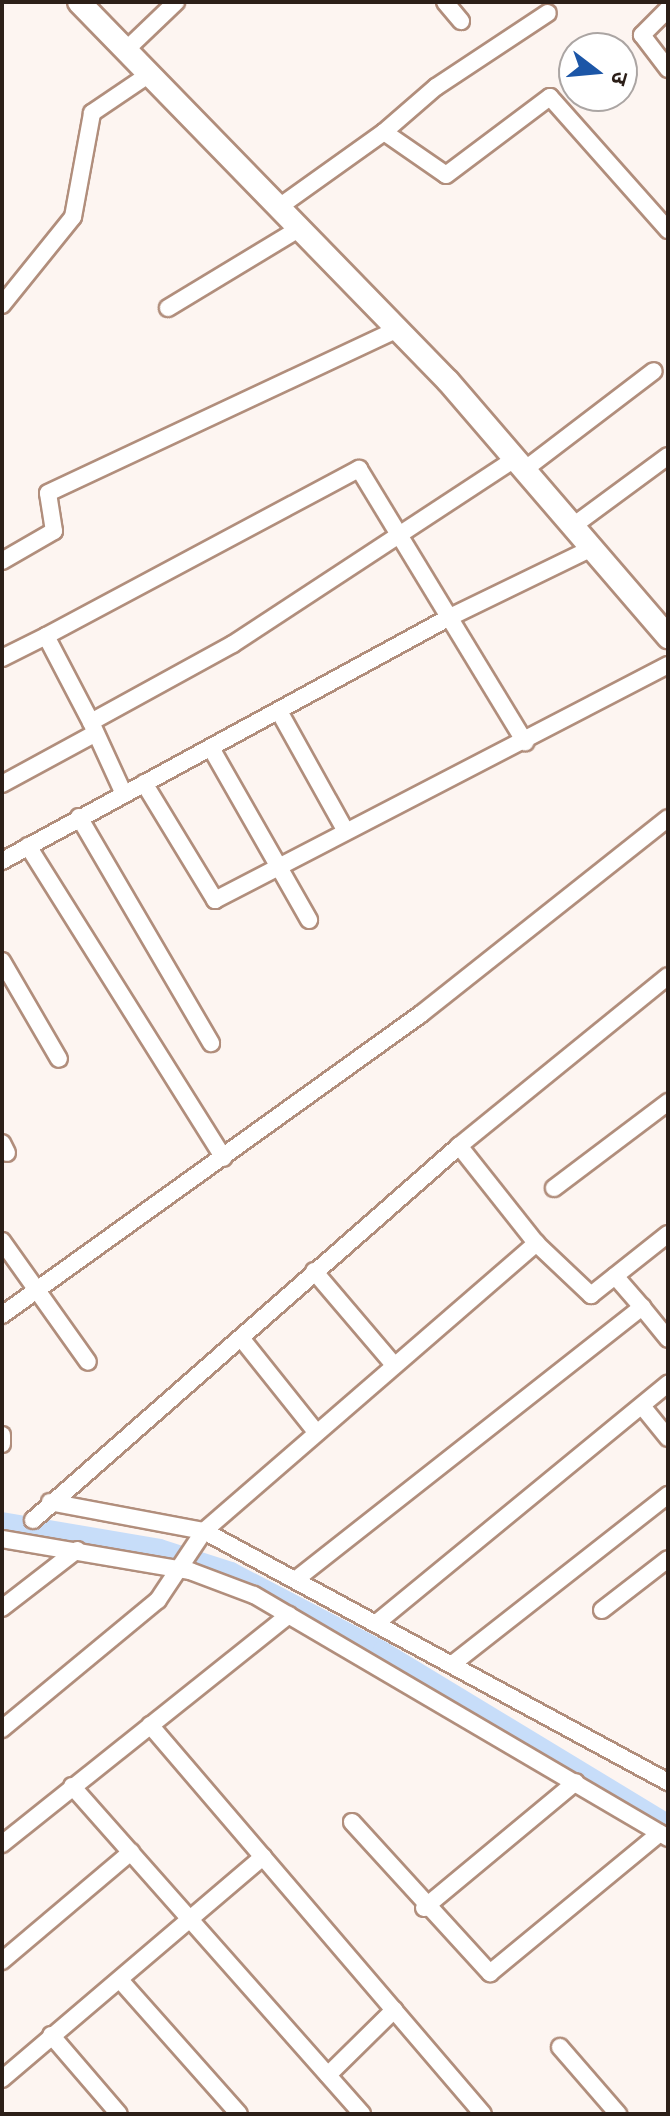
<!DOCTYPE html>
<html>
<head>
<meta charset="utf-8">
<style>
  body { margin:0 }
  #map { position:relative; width:670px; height:2116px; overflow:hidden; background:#fdf5f1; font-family:Montserrat,"Noto Sans Devanagari",sans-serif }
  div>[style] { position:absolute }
  .canal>* { height:18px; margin:-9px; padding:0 9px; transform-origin:9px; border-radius:9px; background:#c7ddf9 }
  .roads { filter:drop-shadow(2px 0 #b18e7c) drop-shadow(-2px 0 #b18e7c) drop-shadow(0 2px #b18e7c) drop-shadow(0 -2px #b18e7c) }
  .minor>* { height:16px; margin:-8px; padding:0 8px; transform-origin:8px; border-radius:8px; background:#fff }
  .secondary>* { height:22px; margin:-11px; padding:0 11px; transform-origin:11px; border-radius:11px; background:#fff }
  span { translate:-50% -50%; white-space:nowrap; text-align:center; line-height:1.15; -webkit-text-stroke:6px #fff; paint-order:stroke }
  .frame { position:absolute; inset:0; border:4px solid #2c1f18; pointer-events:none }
  .north { position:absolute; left:558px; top:32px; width:80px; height:80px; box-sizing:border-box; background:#fff; border:2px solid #aba5a3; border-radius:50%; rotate:106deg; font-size:22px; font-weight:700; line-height:32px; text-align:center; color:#2c1f18 }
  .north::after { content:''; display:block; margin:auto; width:28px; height:36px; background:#1c56a7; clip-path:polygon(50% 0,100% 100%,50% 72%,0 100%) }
</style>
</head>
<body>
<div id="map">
  <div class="canal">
    <div style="left:2px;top:1521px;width:160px;rotate:9.7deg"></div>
    <div style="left:160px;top:1548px;width:75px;rotate:17.9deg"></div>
    <div style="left:231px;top:1571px;width:170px;rotate:27.6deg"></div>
    <div style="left:382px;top:1650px;width:334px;rotate:31.2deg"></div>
  </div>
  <div class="roads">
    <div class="minor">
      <div style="left:445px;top:2px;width:25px;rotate:50deg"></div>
      <div style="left:668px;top:9px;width:37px;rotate:135deg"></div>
      <div style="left:642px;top:35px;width:43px;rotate:52.6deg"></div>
      <div style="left:127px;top:49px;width:68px;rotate:-43.8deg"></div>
      <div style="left:384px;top:132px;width:69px;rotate:-40.9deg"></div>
      <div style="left:436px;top:87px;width:134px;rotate:-33.5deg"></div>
      <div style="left:279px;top:207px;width:129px;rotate:-35.5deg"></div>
      <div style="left:384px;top:132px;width:75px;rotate:34.7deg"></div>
      <div style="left:446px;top:175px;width:130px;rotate:-36.9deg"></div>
      <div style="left:550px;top:97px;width:178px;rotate:48.4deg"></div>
      <div style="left:2px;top:305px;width:113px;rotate:-51.1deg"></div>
      <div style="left:73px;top:217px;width:106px;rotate:-79.6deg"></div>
      <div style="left:92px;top:113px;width:71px;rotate:-34.1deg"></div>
      <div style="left:168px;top:308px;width:154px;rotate:-31.2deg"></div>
      <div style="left:524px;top:470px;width:163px;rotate:-37.3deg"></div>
      <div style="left:573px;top:526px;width:118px;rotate:-36.4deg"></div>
      <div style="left:2px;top:561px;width:60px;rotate:-30deg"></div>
      <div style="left:54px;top:531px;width:38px;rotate:-99deg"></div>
      <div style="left:48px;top:493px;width:387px;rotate:-25.1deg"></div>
      <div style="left:46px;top:636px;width:355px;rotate:-28.1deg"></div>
      <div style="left:359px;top:469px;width:320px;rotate:58.7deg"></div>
      <div style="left:2px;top:658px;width:49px;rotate:-26.6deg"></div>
      <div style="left:46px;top:636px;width:97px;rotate:62.4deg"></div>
      <div style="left:280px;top:713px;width:134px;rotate:60.9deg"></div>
      <div style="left:211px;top:748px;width:198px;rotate:60.3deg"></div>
      <div style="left:144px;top:783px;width:137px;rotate:58.7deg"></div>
      <div style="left:215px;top:900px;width:510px;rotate:-27.42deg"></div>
      <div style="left:2px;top:784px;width:105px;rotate:-28.5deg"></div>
      <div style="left:123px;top:792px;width:77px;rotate:-114.6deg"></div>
      <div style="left:91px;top:722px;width:162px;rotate:-28.8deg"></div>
      <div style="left:233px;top:644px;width:337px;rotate:-33.3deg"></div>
      <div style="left:79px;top:817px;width:262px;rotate:59.7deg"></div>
      <div style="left:28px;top:846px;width:368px;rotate:57.9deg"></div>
      <div style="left:2px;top:861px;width:508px;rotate:-28.58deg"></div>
      <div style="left:448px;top:618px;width:160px;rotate:-25.9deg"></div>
      <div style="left:2px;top:961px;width:113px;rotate:59.8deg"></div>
      <div style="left:2px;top:1143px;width:11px;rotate:63deg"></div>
      <div style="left:554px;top:1188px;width:143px;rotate:-37deg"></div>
      <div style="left:2px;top:1241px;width:148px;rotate:54.6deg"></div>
      <div style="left:536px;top:1243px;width:76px;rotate:43.4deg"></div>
      <div style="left:591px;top:1295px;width:98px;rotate:-38.4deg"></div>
      <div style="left:314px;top:1271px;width:123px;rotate:49.6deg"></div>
      <div style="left:642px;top:1307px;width:41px;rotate:50.9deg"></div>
      <div style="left:2px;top:1315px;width:516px;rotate:-35.69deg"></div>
      <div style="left:421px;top:1014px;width:315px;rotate:-38.4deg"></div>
      <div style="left:241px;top:1338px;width:120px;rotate:51.4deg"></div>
      <div style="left:642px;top:1406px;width:41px;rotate:50.9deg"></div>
      <div style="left:2px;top:1435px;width:9px;rotate:90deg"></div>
      <div style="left:50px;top:1502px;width:157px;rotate:10.7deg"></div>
      <div style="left:204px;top:1531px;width:528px;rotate:28.41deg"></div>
      <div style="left:33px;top:1520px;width:567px;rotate:-41.28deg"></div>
      <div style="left:459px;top:1146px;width:269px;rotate:-39.1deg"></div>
      <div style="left:2px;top:1539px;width:191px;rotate:9.7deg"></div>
      <div style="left:190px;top:1571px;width:68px;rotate:20.6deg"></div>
      <div style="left:254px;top:1595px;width:480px;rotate:30.4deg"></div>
      <div style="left:299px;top:1577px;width:437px;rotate:-38.2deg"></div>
      <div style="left:642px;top:1307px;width:41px;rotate:-131.1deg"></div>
      <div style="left:2px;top:1608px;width:95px;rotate:-37.7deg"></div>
      <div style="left:602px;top:1610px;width:83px;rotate:-37.7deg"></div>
      <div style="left:379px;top:1621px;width:374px;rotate:-39.4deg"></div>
      <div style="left:455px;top:1662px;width:271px;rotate:-38.1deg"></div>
      <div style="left:150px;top:1725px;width:512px;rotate:49.44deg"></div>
      <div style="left:2px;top:1729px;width:202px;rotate:-39.6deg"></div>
      <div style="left:158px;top:1600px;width:83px;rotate:-56.3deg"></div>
      <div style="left:204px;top:1531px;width:440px;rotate:-40.9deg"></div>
      <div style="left:536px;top:1243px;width:124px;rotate:-128.4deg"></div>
      <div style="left:72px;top:1786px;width:438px;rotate:48.5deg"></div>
      <div style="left:352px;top:1822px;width:205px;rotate:47.6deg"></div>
      <div style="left:490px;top:1973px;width:220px;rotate:-39.5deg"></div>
      <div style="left:2px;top:1844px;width:367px;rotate:-38.6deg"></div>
      <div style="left:424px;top:1908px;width:197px;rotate:-39.7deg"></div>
      <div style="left:2px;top:1961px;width:169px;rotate:-40.2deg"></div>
      <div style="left:120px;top:1980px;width:179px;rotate:48.4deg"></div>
      <div style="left:51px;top:2035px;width:104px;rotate:49.3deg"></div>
      <div style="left:560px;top:2047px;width:89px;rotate:49.1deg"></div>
      <div style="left:328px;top:2075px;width:93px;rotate:-44.6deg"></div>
      <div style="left:2px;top:2079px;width:343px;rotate:-40.4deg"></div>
    </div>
    <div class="secondary">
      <div style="left:79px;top:2px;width:529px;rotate:45.77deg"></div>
      <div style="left:448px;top:381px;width:338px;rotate:49.3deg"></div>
    </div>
  </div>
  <div class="frame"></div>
  <div class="north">उ</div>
</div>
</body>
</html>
